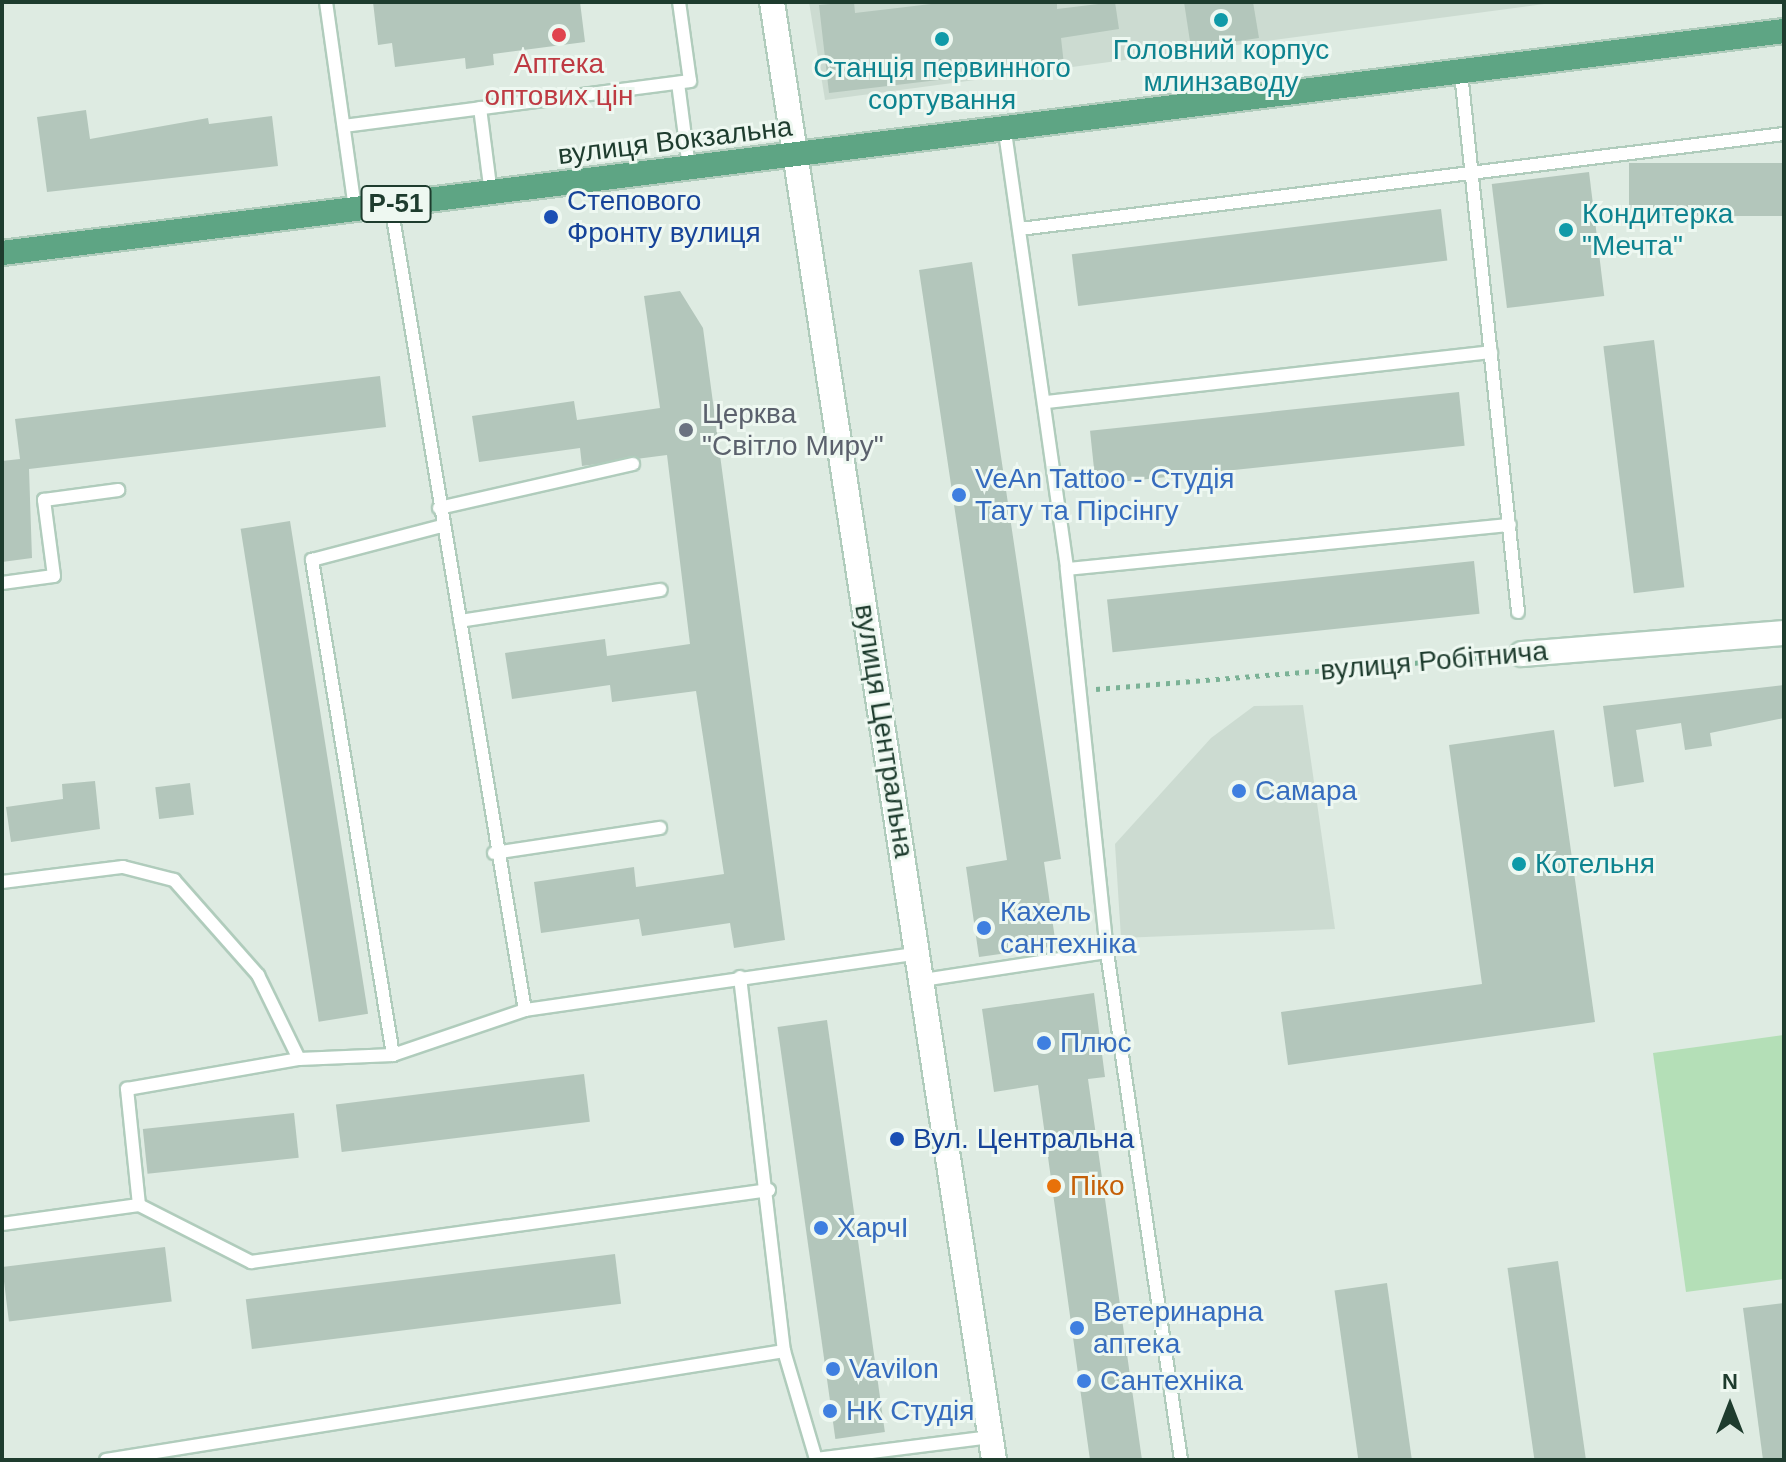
<!DOCTYPE html>
<html>
<head>
<meta charset="utf-8">
<style>
  body { margin:0 }
  #map { position:relative; width:1786px; height:1462px; overflow:hidden; background:#deebe2; font-family:Helvetica,sans-serif }
  div>[style] { position:absolute }
  .built>* { inset:0; background:#ccdbd1 }
  .green>* { inset:0; background:#b4dfb7 }
  .building>* { inset:0; background:#b3c6bb; transform-origin:0 0 }
  .path>* { height:5px; margin-top:-2.5px; transform-origin:0; background:repeating-linear-gradient(90deg,#7bb296 0 4px,transparent 0 10px) }
  .roads { filter:drop-shadow(2px 0 #b0ccbc) drop-shadow(-2px 0 #b0ccbc) drop-shadow(0 2px #b0ccbc) drop-shadow(0 -2px #b0ccbc) }
  .lane>* { height:12px; margin:-6px; padding:0 6px; transform-origin:6px; border-radius:6px; background:#fff }
  .street>* { height:24px; margin:-12px; padding:0 12px; transform-origin:12px; border-radius:12px; background:#fff }
  .secondary>* { height:24px; margin:-12px; padding:0 12px; transform-origin:12px; border-radius:12px; background:#fff }
  .primary>* { height:24px; margin:-12px; padding:0 12px; transform-origin:12px; border-radius:12px; background:#5ea584 }
  .dots>* { width:22px; height:22px; translate:-50% -50%; box-sizing:border-box; border:4px solid #eef8f1; border-radius:50% }
  span { translate:-50% -50%; white-space:nowrap; text-align:center; line-height:1.15; -webkit-text-stroke:6px #eef8f1; paint-order:stroke }
  .shield-label span { padding:2px 6px; background:#eef8f1; border:2px solid; border-radius:6px; -webkit-text-stroke-width:0 }
  .shield-label { font-size:26px; color:#1e3c2e; font-weight:700 }
  .culture-label { font-size:28px; color:#0d838f }
  .left { translate:0 -50%; text-align:left }
  .health-label { font-size:28px; color:#be3a42 }
  .street-label { font-size:28px; color:#1e3c2e }
  .transit-label { font-size:28px; color:#164399 }
  .worship-label { font-size:28px; color:#5b616d }
  .shop-label { font-size:28px; color:#366cbe }
  .food-label { font-size:28px; color:#c56008 }
  .frame { position:absolute; inset:0; border:4px solid #1e3c2e; pointer-events:none }
  .north { position:absolute; left:1690px; top:1366px; width:80px; height:80px; -webkit-text-stroke:6px #eef8f1; paint-order:stroke; rotate:0deg; font-size:22px; font-weight:700; line-height:32px; text-align:center; color:#1e3c2e }
  .north::after { content:''; display:block; margin:auto; width:28px; height:36px; background:#1e3c2e; clip-path:polygon(50% 0,100% 100%,50% 72%,0 100%) }
</style>
</head>
<body>
<div id="map">
  <div class="built">
    <div style="clip-path:polygon(809px 2px,1559px 2px,825px 100px)"></div>
    <div style="clip-path:polygon(1303px 705px,1335px 929px,1121px 938px,1115px 844px,1211px 738px,1254px 706px)"></div>
  </div>
  <div class="green">
    <div style="clip-path:polygon(1784px 1035px,1784px 1279px,1686px 1292px,1653px 1053px)"></div>
  </div>
  <div class="building">
    <div style="clip-path:polygon(373px 2px,580px 2px,585px 42px,493px 54px,494px 65px,466px 69px,465px 58px,395px 67px,392px 43px,378px 45px)"></div>
    <div style="clip-path:polygon(854px 2px,855px 13px,948px 2px,1057px 2px,1057px 9px,1115px 2px,1119px 29px,1061px 38px,1064px 65px,829px 93px,819px 5px)"></div>
    <div style="clip-path:polygon(1184px 2px,1253px 2px,1259px 38px,1191px 48px)"></div>
    <div style="clip-path:polygon(86px 110px,90px 139px,208px 118px,209px 124px,272px 116px,278px 166px,47px 192px,37px 117px)"></div>
    <div style="left:1784px;top:163px;width:53px;height:155px;rotate:90deg"></div>
    <div style="left:1589px;top:172px;width:125px;height:98px;rotate:83deg"></div>
    <div style="left:1441px;top:209px;width:52px;height:372px;rotate:83deg"></div>
    <div style="clip-path:polygon(972px 262px,1061px 859px,1044px 862px,1056px 946px,979px 957px,966px 867px,1007px 860px,919px 270px)"></div>
    <div style="clip-path:polygon(680px 291px,703px 328px,785px 940px,734px 948px,730px 923px,642px 936px,639px 919px,541px 933px,534px 882px,634px 867px,636px 887px,724px 874px,696px 691px,612px 702px,610px 685px,512px 699px,505px 653px,605px 639px,607px 656px,690px 644px,667px 455px,582px 466px,580px 448px,479px 462px,472px 416px,574px 401px,577px 420px,660px 408px,644px 296px)"></div>
    <div style="left:1654px;top:340px;width:249px;height:51px;rotate:83deg"></div>
    <div style="clip-path:polygon(380px 376px,386px 427px,29px 469px,32px 558px,2px 562px,2px 461px,20px 459px,15px 419px)"></div>
    <div style="left:1459px;top:392px;width:54px;height:371px;rotate:84deg"></div>
    <div style="left:290px;top:521px;width:499px;height:50px;rotate:81deg"></div>
    <div style="left:1474px;top:561px;width:53px;height:369px;rotate:84deg"></div>
    <div style="clip-path:polygon(1784px 685px,1784px 718px,1710px 733px,1712px 746px,1685px 750px,1681px 723px,1636px 730px,1644px 782px,1614px 787px,1603px 706px)"></div>
    <div style="clip-path:polygon(1554px 730px,1595px 1022px,1288px 1065px,1281px 1012px,1482px 984px,1449px 745px)"></div>
    <div style="clip-path:polygon(95px 781px,100px 829px,11px 842px,6px 807px,63px 799px,62px 784px)"></div>
    <div style="left:190px;top:783px;width:32px;height:35px;rotate:83deg"></div>
    <div style="clip-path:polygon(1094px 993px,1105px 1077px,1088px 1079px,1142px 1460px,1090px 1460px,1038px 1085px,994px 1092px,982px 1009px)"></div>
    <div style="left:827px;top:1020px;width:416px;height:50px;rotate:82deg"></div>
    <div style="left:584px;top:1074px;width:48px;height:250px;rotate:83deg"></div>
    <div style="left:294px;top:1113px;width:45px;height:152px;rotate:84deg"></div>
    <div style="left:165px;top:1247px;width:55px;height:164px;rotate:83deg"></div>
    <div style="left:615px;top:1254px;width:50px;height:372px;rotate:83deg"></div>
    <div style="left:1558px;top:1261px;width:201px;height:51px;rotate:82deg"></div>
    <div style="left:1387px;top:1283px;width:179px;height:53px;rotate:82deg"></div>
    <div style="clip-path:polygon(1784px 1303px,1784px 1460px,1763px 1460px,1743px 1308px)"></div>
  </div>
  <div class="path">
    <div style="left:1096px;top:689px;width:406px;rotate:-4.7deg"></div>
  </div>
  <div class="roads">
    <div class="lane">
      <div style="left:326px;top:2px;width:209px;rotate:82deg"></div>
      <div style="left:1461px;top:73px;width:542px;rotate:83.96deg"></div>
      <div style="left:678px;top:83px;width:86px;rotate:82.6deg"></div>
      <div style="left:480px;top:108px;width:87px;rotate:82.7deg"></div>
      <div style="left:344px;top:126px;width:349px;rotate:-7.4deg"></div>
      <div style="left:690px;top:81px;width:80px;rotate:-97.9deg"></div>
      <div style="left:1005px;top:132px;width:441px;rotate:81.9deg"></div>
      <div style="left:1067px;top:569px;width:445px;rotate:-5.7deg"></div>
      <div style="left:391px;top:205px;width:816px;rotate:80.55deg"></div>
      <div style="left:1020px;top:229px;width:770px;rotate:-7.09deg"></div>
      <div style="left:1046px;top:402px;width:448px;rotate:-6.4deg"></div>
      <div style="left:439px;top:508px;width:199px;rotate:-12.8deg"></div>
      <div style="left:2px;top:583px;width:52px;rotate:-7.7deg"></div>
      <div style="left:54px;top:576px;width:77px;rotate:-97.5deg"></div>
      <div style="left:44px;top:500px;width:75px;rotate:-7.7deg"></div>
      <div style="left:460px;top:621px;width:203px;rotate:-8.8deg"></div>
      <div style="left:494px;top:853px;width:168px;rotate:-8.6deg"></div>
      <div style="left:2px;top:882px;width:122px;rotate:-7.1deg"></div>
      <div style="left:123px;top:867px;width:53px;rotate:14.3deg"></div>
      <div style="left:174px;top:880px;width:127px;rotate:48.5deg"></div>
      <div style="left:258px;top:975px;width:93px;rotate:64deg"></div>
      <div style="left:1107px;top:952px;width:513px;rotate:81.71deg"></div>
      <div style="left:740px;top:977px;width:377px;rotate:83.3deg"></div>
      <div style="left:784px;top:1351px;width:113px;rotate:73.5deg"></div>
      <div style="left:816px;top:1459px;width:176px;rotate:-7.2deg"></div>
      <div style="left:923px;top:980px;width:186px;rotate:-8.7deg"></div>
      <div style="left:1107px;top:952px;width:385px;rotate:-96deg"></div>
      <div style="left:393px;top:1055px;width:502px;rotate:-99.29deg"></div>
      <div style="left:312px;top:560px;width:134px;rotate:-14.7deg"></div>
      <div style="left:139px;top:1205px;width:117px;rotate:-95.9deg"></div>
      <div style="left:127px;top:1089px;width:175px;rotate:-9.9deg"></div>
      <div style="left:299px;top:1059px;width:94px;rotate:-2.4deg"></div>
      <div style="left:393px;top:1055px;width:139px;rotate:-18.8deg"></div>
      <div style="left:525px;top:1010px;width:398px;rotate:-8.2deg"></div>
      <div style="left:2px;top:1224px;width:138px;rotate:-7.9deg"></div>
      <div style="left:139px;top:1205px;width:126px;rotate:27deg"></div>
      <div style="left:251px;top:1262px;width:523px;rotate:-7.91deg"></div>
      <div style="left:106px;top:1460px;width:687px;rotate:-9.13deg"></div>
    </div>
    <div class="street">
      <div style="left:1522px;top:654px;width:263px;rotate:-4.6deg"></div>
    </div>
    <div class="secondary">
      <div style="left:772px;top:2px;width:1475px;rotate:81.34deg"></div>
    </div>
    <div class="primary">
      <div style="left:2px;top:253px;width:1796px;rotate:-7.1deg"></div>
    </div>
  </div>
  <div class="dots">
    <div style="left:1221px;top:20px;background:#0f9aa8"></div>
    <div style="left:559px;top:35px;background:#e0444e"></div>
    <div style="left:942px;top:39px;background:#0f9aa8"></div>
    <div style="left:551px;top:217px;background:#1a4fb4"></div>
    <div style="left:1566px;top:230px;background:#0f9aa8"></div>
    <div style="left:686px;top:430px;background:#6b7280"></div>
    <div style="left:959px;top:495px;background:#3f7fe0"></div>
    <div style="left:1239px;top:791px;background:#3f7fe0"></div>
    <div style="left:1519px;top:864px;background:#0f9aa8"></div>
    <div style="left:984px;top:928px;background:#3f7fe0"></div>
    <div style="left:1044px;top:1043px;background:#3f7fe0"></div>
    <div style="left:897px;top:1139px;background:#1a4fb4"></div>
    <div style="left:1054px;top:1186px;background:#e8710a"></div>
    <div style="left:821px;top:1228px;background:#3f7fe0"></div>
    <div style="left:1077px;top:1328px;background:#3f7fe0"></div>
    <div style="left:833px;top:1369px;background:#3f7fe0"></div>
    <div style="left:1084px;top:1381px;background:#3f7fe0"></div>
    <div style="left:830px;top:1411px;background:#3f7fe0"></div>
  </div>
  <div class="shield-label">
    <span style="left:396px;top:204px">Р-51</span>
  </div>
  <div class="culture-label">
    <span style="left:1221px;top:66px">Головний корпус<br>млинзаводу</span>
    <span style="left:942px;top:84px">Станція первинного<br>сортування</span>
    <span class="left" style="left:1582px;top:230px">Кондитерка<br>"Мечта"</span>
    <span class="left" style="left:1535px;top:864px">Котельня</span>
  </div>
  <div class="health-label">
    <span style="left:559px;top:80px">Аптека<br>оптових цін</span>
  </div>
  <div class="street-label">
    <span style="left:675px;top:141px;rotate:-7deg">вулиця Вокзальна</span>
    <span style="left:1434px;top:661px;rotate:-5deg">вулиця Робітнича</span>
    <span style="left:884px;top:731px;rotate:81deg">вулиця Центральна</span>
  </div>
  <div class="transit-label">
    <span class="left" style="left:567px;top:217px">Степового<br>Фронту вулиця</span>
    <span class="left" style="left:913px;top:1139px">Вул. Центральна</span>
  </div>
  <div class="worship-label">
    <span class="left" style="left:702px;top:430px">Церква<br>"Світло Миру"</span>
  </div>
  <div class="shop-label">
    <span class="left" style="left:975px;top:495px">VeAn Tattoo - Студія<br>Тату та Пірсінгу</span>
    <span class="left" style="left:1255px;top:791px">Самара</span>
    <span class="left" style="left:1000px;top:928px">Кахель<br>сантехніка</span>
    <span class="left" style="left:1060px;top:1043px">Плюс</span>
    <span class="left" style="left:837px;top:1228px">ХарчI</span>
    <span class="left" style="left:1093px;top:1328px">Ветеринарна<br>аптека</span>
    <span class="left" style="left:849px;top:1369px">Vavilon</span>
    <span class="left" style="left:1100px;top:1381px">Сантехніка</span>
    <span class="left" style="left:846px;top:1411px">НК Студія</span>
  </div>
  <div class="food-label">
    <span class="left" style="left:1070px;top:1186px">Піко</span>
  </div>
  <div class="frame"></div>
  <div class="north">N</div>
</div>
</body>
</html>
